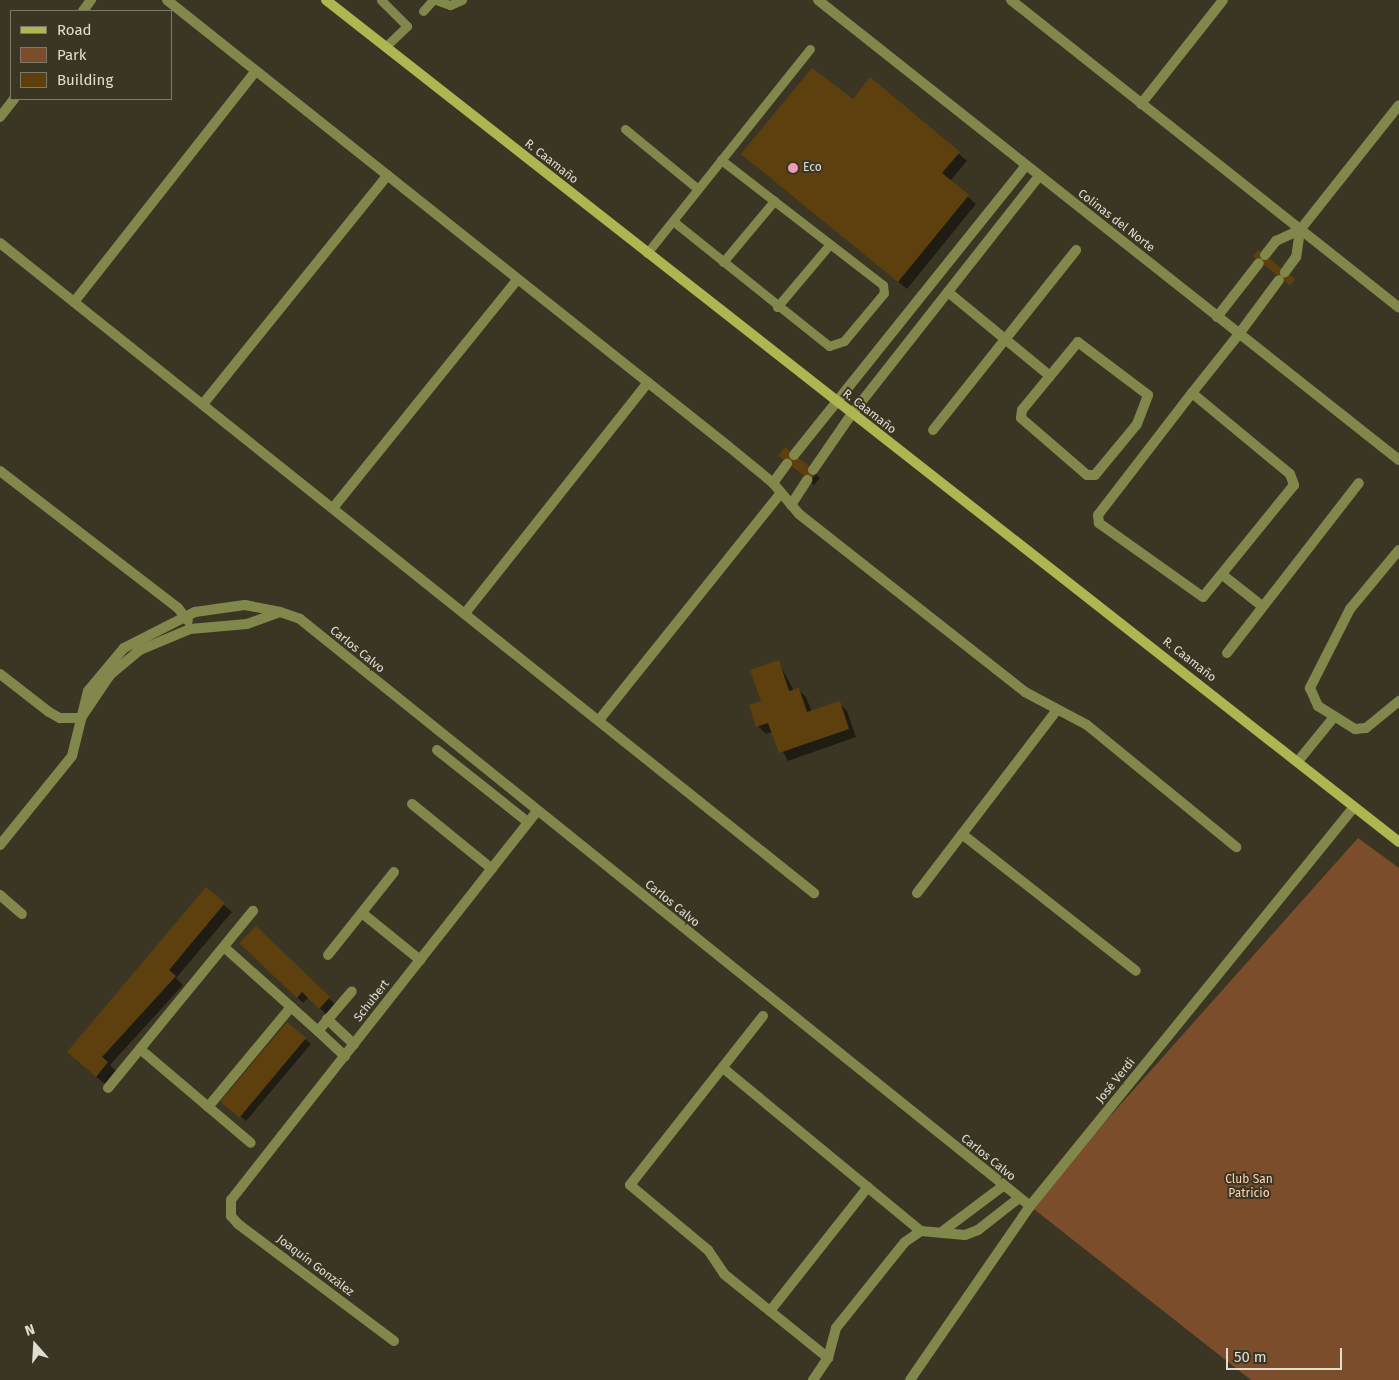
<!DOCTYPE html>
<html>
<head>
<meta charset="utf-8">
<style>
  body { margin:0 }
  #map { position:relative; width:1399px; height:1380px; overflow:hidden; background:#3b3624; font-family:"Fira Sans",sans-serif }
  div>[style] { position:absolute }
  .green>* { inset:0; background:#7c4d2b }
  .shadow>* { inset:0; background:#0007 }
  .building>* { inset:0; background:#5e400e; transform-origin:0 0 }
  .lane>* { height:9px; margin:-4.5px; padding:0 4.5px; transform-origin:4.5px; border-radius:4.5px; background:#82884b }
  .street>* { height:10px; margin:-5px; padding:0 5px; transform-origin:5px; border-radius:5px; background:#82884b }
  .secondary>* { height:10px; margin:-5px; padding:0 5px; transform-origin:5px; border-radius:5px; background:#adb650 }
  .dots>* { width:14px; height:14px; translate:-50% -50%; box-sizing:border-box; border:2px solid #3b3624; border-radius:50% }
  span { translate:-50% -50%; white-space:nowrap; text-align:center; line-height:1.15; -webkit-text-stroke:4px #3b3624; paint-order:stroke }
  .street-label { font-size:12px; color:#e0ddd1 }
  .poi-label { font-size:12px; color:#e0ddd1 }
  .left { translate:0 -50%; text-align:left }
  .park-label { font-size:12px; color:#ffd3b6 }
  .legend { position:absolute; left:10px; top:10px; width:162px; height:90px; box-sizing:border-box; background:#3b3624; border:1px solid #7d7969; margin:0; padding:6px 9px; list-style:none; font-size:15px; color:#e0ddd1 }
  .legend li { display:flex; align-items:center; gap:10px; height:25px }
  .legend b { width:25px; border:1px solid #7d7969 }
  .north { position:absolute; left:10px; top:1320px; width:50px; height:50px; -webkit-text-stroke:4px #3b3624; paint-order:stroke; rotate:341deg; font-size:14px; font-weight:700; line-height:20px; text-align:center; color:#e0ddd1 }
  .north::after { content:''; display:block; margin:auto; width:18px; height:22px; background:#e0ddd1; clip-path:polygon(50% 0,100% 100%,50% 72%,0 100%) }
  .scale { position:absolute; left:1226px; top:1348px; width:116px; height:22px; box-sizing:border-box; border:2px solid #e0ddd1; border-top:0; padding-left:6px; font-size:15px; line-height:18px; white-space:nowrap; color:#e0ddd1; -webkit-text-stroke:4px #3b3624; paint-order:stroke }
</style>
</head>
<body>
<div id="map">
  <div class="green">
    <div style="clip-path:polygon(1358px 838px,1399px 868px,1399px 1380px,1251px 1380px,1030px 1206px)"></div>
  </div>
  <div class="shadow">
    <div style="clip-path:polygon(870px 79px,967px 161px,950px 181px,976px 204px,907px 289px,743px 154px,853px 100px)"></div>
    <div style="clip-path:polygon(783px 460px,816px 474px,820px 478px,814px 485px)"></div>
    <div style="clip-path:polygon(778px 661px,794px 691px,798px 689px,806px 697px,812px 712px,839px 703px,847px 711px,856px 737px,788px 761px,772px 732px,766px 734px,758px 726px)"></div>
    <div style="clip-path:polygon(206px 889px,232px 912px,176px 978px,183px 985px,110px 1065px,116px 1071px,105px 1084px,76px 1060px)"></div>
    <div style="clip-path:polygon(256px 928px,335px 1004px,326px 1014px,309px 997px,303px 1003px,241px 943px)"></div>
    <div style="clip-path:polygon(305px 1039px,311px 1044px,246px 1121px,228px 1106px)"></div>
  </div>
  <div class="building">
    <div style="clip-path:polygon(812px 68px,853px 99px,870px 77px,960px 152px,942px 173px,969px 195px,898px 282px,741px 154px)"></div>
    <div style="left:1258px;top:250px;width:47px;height:8px;rotate:38deg"></div>
    <div style="left:785px;top:447px;width:41px;height:11px;rotate:39deg"></div>
    <div style="clip-path:polygon(779px 660px,789px 691px,799px 688px,807px 712px,840px 701px,849px 729px,779px 753px,768px 723px,756px 727px,749px 705px,761px 701px,750px 670px)"></div>
    <div style="clip-path:polygon(206px 887px,225px 903px,169px 970px,176px 976px,102px 1057px,108px 1062px,96px 1077px,67px 1052px)"></div>
    <div style="clip-path:polygon(256px 926px,330px 997px,319px 1009px,302px 992px,297px 998px,239px 943px)"></div>
    <div style="left:287px;top:1022px;width:25px;height:104px;rotate:40deg"></div>
  </div>
  <div class="lane">
    <div style="left:381px;top:0;width:37px;rotate:45deg"></div>
    <div style="left:407px;top:26px;width:30px;rotate:136deg"></div>
    <div style="left:436px;top:0;width:15px;rotate:20deg"></div>
    <div style="left:450px;top:5px;width:13px;rotate:-23deg"></div>
    <div style="left:423px;top:11px;width:15px;rotate:-48deg"></div>
    <div style="left:625px;top:129px;width:94px;rotate:39.4deg"></div>
    <div style="left:673px;top:221px;width:200px;rotate:38.7deg"></div>
    <div style="left:829px;top:346px;width:16px;rotate:-18deg"></div>
    <div style="left:844px;top:341px;width:62px;rotate:-50.2deg"></div>
    <div style="left:884px;top:293px;width:8px;rotate:-97deg"></div>
    <div style="left:883px;top:285px;width:205px;rotate:-142.3deg"></div>
    <div style="left:647px;top:253px;width:261px;rotate:-51.4deg"></div>
    <div style="left:723px;top:262px;width:80px;rotate:-50.1deg"></div>
    <div style="left:777px;top:307px;width:82px;rotate:-49.9deg"></div>
  </div>
  <div class="street">
    <div style="left:167px;top:0;width:717px;rotate:38.49deg"></div>
    <div style="left:728px;top:446px;width:58px;rotate:39.4deg"></div>
    <div style="left:773px;top:483px;width:40px;rotate:50deg"></div>
    <div style="left:799px;top:514px;width:288px;rotate:38.2deg"></div>
    <div style="left:1025px;top:692px;width:70px;rotate:28deg"></div>
    <div style="left:1087px;top:725px;width:193px;rotate:39.3deg"></div>
    <div style="left:818px;top:0;width:741px;rotate:38.37deg"></div>
    <div style="left:1011px;top:0;width:495px;rotate:38.4deg"></div>
    <div style="left:83px;top:11px;width:14px;rotate:-54deg"></div>
    <div style="left:1141px;top:104px;width:132px;rotate:-51.7deg"></div>
    <div style="left:0;top:117px;width:23px;rotate:-52deg"></div>
    <div style="left:1300px;top:230px;width:159px;rotate:-51.6deg"></div>
    <div style="left:0;top:243px;width:1042px;rotate:38.61deg"></div>
    <div style="left:1265px;top:255px;width:18px;rotate:-52deg"></div>
    <div style="left:1276px;top:241px;width:26px;rotate:-25deg"></div>
    <div style="left:1300px;top:230px;width:27px;rotate:98deg"></div>
    <div style="left:1296px;top:257px;width:19px;rotate:126deg"></div>
    <div style="left:948px;top:292px;width:132px;rotate:39.5deg"></div>
    <div style="left:1050px;top:376px;width:44px;rotate:129.5deg"></div>
    <div style="left:1022px;top:410px;width:8px;rotate:97deg"></div>
    <div style="left:1021px;top:418px;width:87px;rotate:40.8deg"></div>
    <div style="left:1087px;top:475px;width:8px"></div>
    <div style="left:1095px;top:475px;width:66px;rotate:-50.5deg"></div>
    <div style="left:1137px;top:424px;width:31px;rotate:-69deg"></div>
    <div style="left:1148px;top:395px;width:88px;rotate:-142.9deg"></div>
    <div style="left:1078px;top:342px;width:44px;rotate:129.5deg"></div>
    <div style="left:74px;top:302px;width:294px;rotate:-51.8deg"></div>
    <div style="left:1217px;top:317px;width:68px;rotate:-52.1deg"></div>
    <div style="left:1192px;top:393px;width:127px;rotate:39.6deg"></div>
    <div style="left:1290px;top:474px;width:12px;rotate:70deg"></div>
    <div style="left:1294px;top:485px;width:144px;rotate:129.1deg"></div>
    <div style="left:1203px;top:597px;width:128px;rotate:-144.6deg"></div>
    <div style="left:1099px;top:523px;width:8px;rotate:-97deg"></div>
    <div style="left:1098px;top:515px;width:154px;rotate:-52.4deg"></div>
    <div style="left:1192px;top:393px;width:75px;rotate:-51.5deg"></div>
    <div style="left:1239px;top:334px;width:67px;rotate:-53.5deg"></div>
    <div style="left:203px;top:404px;width:294px;rotate:-51.1deg"></div>
    <div style="left:933px;top:430px;width:230px;rotate:-51.5deg"></div>
    <div style="left:794px;top:455px;width:371px;rotate:-51.3deg"></div>
    <div style="left:813px;top:470px;width:67px;rotate:-55.4deg"></div>
    <div style="left:851px;top:415px;width:304px;rotate:-51.8deg"></div>
    <div style="left:0;top:471px;width:225px;rotate:37.6deg"></div>
    <div style="left:178px;top:608px;width:16px;rotate:52deg"></div>
    <div style="left:773px;top:483px;width:24px;rotate:-54deg"></div>
    <div style="left:791px;top:505px;width:30px;rotate:-57deg"></div>
    <div style="left:333px;top:508px;width:294px;rotate:-51.1deg"></div>
    <div style="left:1399px;top:550px;width:77px;rotate:129.7deg"></div>
    <div style="left:1350px;top:609px;width:89px;rotate:116.9deg"></div>
    <div style="left:1310px;top:688px;width:20px;rotate:66deg"></div>
    <div style="left:1318px;top:706px;width:44px;rotate:31.9deg"></div>
    <div style="left:1355px;top:729px;width:11px;rotate:-5deg"></div>
    <div style="left:1366px;top:728px;width:43px;rotate:-39.3deg"></div>
    <div style="left:1224px;top:576px;width:48px;rotate:38.3deg"></div>
    <div style="left:466px;top:612px;width:293px;rotate:-51.6deg"></div>
    <div style="left:1227px;top:653px;width:215px;rotate:-52.2deg"></div>
    <div style="left:0;top:674px;width:62px;rotate:37.8deg"></div>
    <div style="left:49px;top:712px;width:13px;rotate:29deg"></div>
    <div style="left:60px;top:718px;width:21px"></div>
    <div style="left:81px;top:718px;width:52px;rotate:-56deg"></div>
    <div style="left:110px;top:675px;width:39px;rotate:-40deg"></div>
    <div style="left:140px;top:650px;width:54px;rotate:-22.8deg"></div>
    <div style="left:190px;top:629px;width:57px;rotate:-5deg"></div>
    <div style="left:247px;top:624px;width:35px;rotate:-20deg"></div>
    <div style="left:599px;top:720px;width:291px;rotate:-51.3deg"></div>
    <div style="left:437px;top:750px;width:116px;rotate:38.4deg"></div>
    <div style="left:1299px;top:760px;width:55px;rotate:-50.9deg"></div>
    <div style="left:412px;top:804px;width:103px;rotate:39.1deg"></div>
    <div style="left:962px;top:834px;width:221px;rotate:38.2deg"></div>
    <div style="left:0;top:845px;width:114px;rotate:-51deg"></div>
    <div style="left:72px;top:756px;width:67px;rotate:-76.2deg"></div>
    <div style="left:88px;top:691px;width:56px;rotate:-50.1deg"></div>
    <div style="left:124px;top:648px;width:80px;rotate:-26.9deg"></div>
    <div style="left:195px;top:612px;width:50px;rotate:-8deg"></div>
    <div style="left:245px;top:605px;width:36px;rotate:11deg"></div>
    <div style="left:280px;top:612px;width:21px;rotate:19deg"></div>
    <div style="left:300px;top:619px;width:937px;rotate:38.8deg"></div>
    <div style="left:917px;top:893px;width:230px;rotate:-52.6deg"></div>
    <div style="left:0;top:895px;width:29px;rotate:41deg"></div>
    <div style="left:362px;top:913px;width:75px;rotate:39deg"></div>
    <div style="left:224px;top:947px;width:126px;rotate:41.8deg"></div>
    <div style="left:318px;top:1031px;width:52px;rotate:-49.6deg"></div>
    <div style="left:328px;top:955px;width:106px;rotate:-51.5deg"></div>
    <div style="left:763px;top:1016px;width:215px;rotate:128.2deg"></div>
    <div style="left:630px;top:1185px;width:102px;rotate:39.8deg"></div>
    <div style="left:708px;top:1250px;width:29px;rotate:56deg"></div>
    <div style="left:724px;top:1274px;width:134px;rotate:38.9deg"></div>
    <div style="left:327px;top:1019px;width:37px;rotate:43deg"></div>
    <div style="left:318px;top:1031px;width:37px;rotate:43deg"></div>
    <div style="left:140px;top:1049px;width:145px;rotate:40.3deg"></div>
    <div style="left:723px;top:1068px;width:256px;rotate:39.5deg"></div>
    <div style="left:108px;top:1088px;width:229px;rotate:-50.7deg"></div>
    <div style="left:208px;top:1107px;width:130px;rotate:-50.3deg"></div>
    <div style="left:943px;top:1231px;width:75px;rotate:-36.9deg"></div>
    <div style="left:770px;top:1311px;width:158px;rotate:-51.7deg"></div>
    <div style="left:394px;top:1341px;width:195px;rotate:-143.1deg"></div>
    <div style="left:238px;top:1224px;width:11px;rotate:-131deg"></div>
    <div style="left:231px;top:1216px;width:16px;rotate:-90deg"></div>
    <div style="left:231px;top:1200px;width:494px;rotate:-51.8deg"></div>
    <div style="left:813px;top:1380px;width:27px;rotate:-56deg"></div>
    <div style="left:828px;top:1358px;width:31px;rotate:-75deg"></div>
    <div style="left:836px;top:1328px;width:110px;rotate:-51.3deg"></div>
    <div style="left:905px;top:1242px;width:19px;rotate:-35deg"></div>
    <div style="left:921px;top:1231px;width:44px;rotate:5.2deg"></div>
    <div style="left:965px;top:1235px;width:14px;rotate:-21deg"></div>
    <div style="left:978px;top:1230px;width:52px;rotate:-38deg"></div>
    <div style="left:910px;top:1380px;width:211px;rotate:-55.4deg"></div>
    <div style="left:1030px;top:1206px;width:514px;rotate:-50.92deg"></div>
  </div>
  <div class="secondary">
    <div style="left:326px;top:0;width:1364px;rotate:38.12deg"></div>
  </div>
  <div class="dots">
    <div style="left:793px;top:168px;background:#ef9ab8"></div>
  </div>
  <div class="street-label">
    <span style="left:551px;top:162px;rotate:38deg">R. Caamaño</span>
    <span style="left:1116px;top:221px;rotate:38deg">Colinas del Norte</span>
    <span style="left:869px;top:412px;rotate:38deg">R. Caamaño</span>
    <span style="left:357px;top:650px;rotate:39deg">Carlos Calvo</span>
    <span style="left:1189px;top:660px;rotate:38deg">R. Caamaño</span>
    <span style="left:672px;top:904px;rotate:39deg">Carlos Calvo</span>
    <span style="left:372px;top:1001px;rotate:-52deg">Schubert</span>
    <span style="left:1116px;top:1081px;rotate:-51deg">José Verdi</span>
    <span style="left:988px;top:1158px;rotate:39deg">Carlos Calvo</span>
    <span style="left:315px;top:1266px;rotate:37deg">Joaquín González</span>
  </div>
  <div class="poi-label">
    <span class="left" style="left:803px;top:168px">Eco</span>
  </div>
  <div class="park-label">
    <span style="left:1249px;top:1187px">Club San<br>Patricio</span>
  </div>
  <ul class="legend">
  <li><b style="height:6px;background:#adb650"></b>Road</li>
  <li><b style="height:14px;background:#7c4d2b"></b>Park</li>
  <li><b style="height:14px;background:#5e400e"></b>Building</li>
  </ul>
  <div class="north">N</div>
  <div class="scale">50 m</div>
</div>
</body>
</html>
